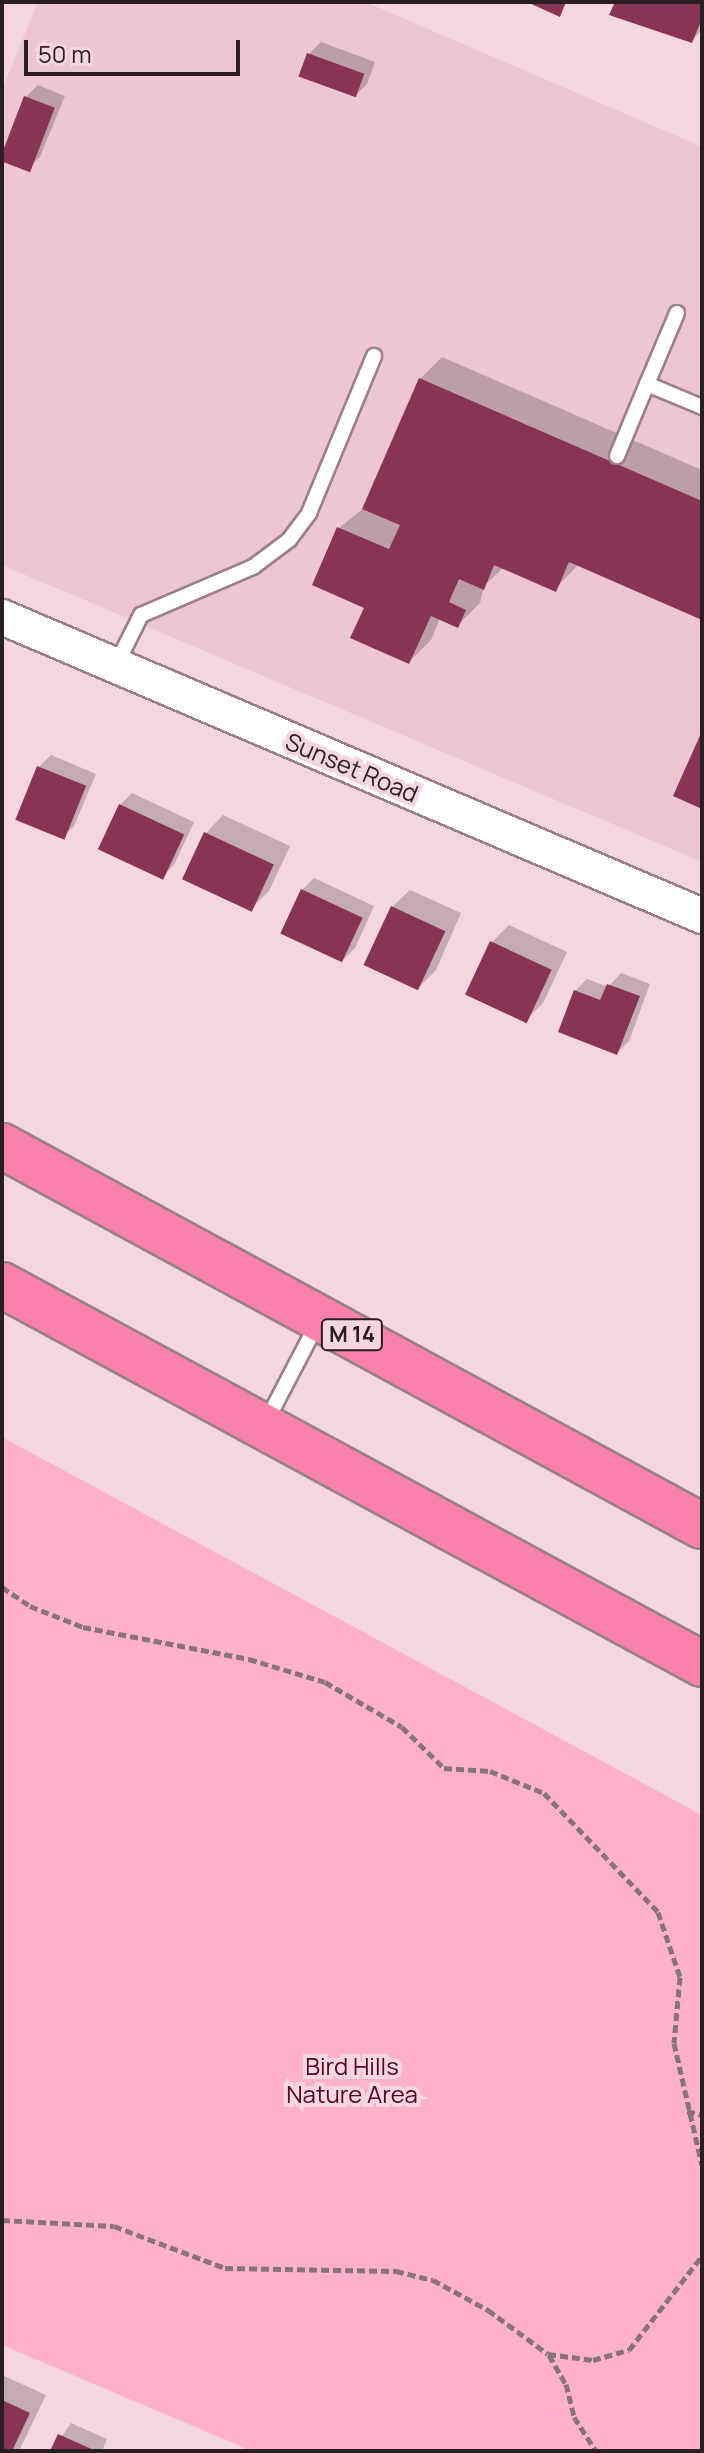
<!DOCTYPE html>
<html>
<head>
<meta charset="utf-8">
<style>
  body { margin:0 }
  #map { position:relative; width:704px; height:2453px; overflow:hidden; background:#f4d6df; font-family:Manrope,sans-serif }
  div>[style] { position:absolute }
  .built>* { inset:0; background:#ecc6d2 }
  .green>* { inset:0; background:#ffb1cb }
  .shadow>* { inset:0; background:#0003 }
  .building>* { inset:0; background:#893456; transform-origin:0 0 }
  .path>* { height:5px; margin-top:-2.5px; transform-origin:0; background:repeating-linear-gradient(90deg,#877479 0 8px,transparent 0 12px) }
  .roads { filter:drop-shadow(2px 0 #9b7f88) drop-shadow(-2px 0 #9b7f88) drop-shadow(0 2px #9b7f88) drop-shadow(0 -2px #9b7f88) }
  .service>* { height:14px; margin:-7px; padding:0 7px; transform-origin:7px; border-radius:7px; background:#fff }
  .tertiary>* { height:34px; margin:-17px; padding:0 17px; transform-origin:17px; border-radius:17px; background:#fff }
  .motorway>* { height:44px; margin:-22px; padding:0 22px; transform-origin:22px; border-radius:22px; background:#f981ae }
  span { translate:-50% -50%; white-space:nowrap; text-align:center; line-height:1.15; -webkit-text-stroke:8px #f4d6df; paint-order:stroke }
  .shield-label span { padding:2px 6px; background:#f4d6df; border:2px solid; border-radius:6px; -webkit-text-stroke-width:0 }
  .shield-label { font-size:22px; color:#291e21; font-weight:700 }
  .street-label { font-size:24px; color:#291e21 }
  .park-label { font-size:24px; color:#57012d }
  .frame { position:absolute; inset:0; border:4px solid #291e21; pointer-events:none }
  .scale { position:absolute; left:24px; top:40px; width:216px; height:36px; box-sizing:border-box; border:4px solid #291e21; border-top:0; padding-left:10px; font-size:24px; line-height:28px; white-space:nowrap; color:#291e21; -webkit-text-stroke:6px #f4d6df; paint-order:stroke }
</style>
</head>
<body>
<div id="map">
  <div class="built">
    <div style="clip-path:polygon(38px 2px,366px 2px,702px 147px,702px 862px,2px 565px,2px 90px)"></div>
  </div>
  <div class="green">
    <div style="clip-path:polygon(2px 1437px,702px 1815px,702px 2451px,252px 2451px,2px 2345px)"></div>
  </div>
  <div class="shadow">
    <div style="clip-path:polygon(617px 2px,702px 2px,702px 30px,691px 41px)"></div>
    <div style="clip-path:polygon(321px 42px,375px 62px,367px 84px,355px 96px,301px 75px,309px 54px)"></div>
    <div style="clip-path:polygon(38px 85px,65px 96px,40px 157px,28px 169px,2px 155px,26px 97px)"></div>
    <div style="clip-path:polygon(442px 357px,702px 470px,702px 618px,579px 564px,555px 589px,504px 567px,484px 586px,480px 603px,458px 625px,440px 618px,431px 640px,409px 662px,366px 607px,315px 584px,339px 528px,365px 507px,420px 379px)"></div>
    <div style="clip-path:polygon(51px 755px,96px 774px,74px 826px,62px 838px,39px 767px)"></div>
    <div style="clip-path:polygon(132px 793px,194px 822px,174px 865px,162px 877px,120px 805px)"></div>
    <div style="clip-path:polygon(223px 815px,290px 846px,269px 891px,251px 909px,185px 878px,206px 833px)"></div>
    <div style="clip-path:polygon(314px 878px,374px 906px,355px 948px,343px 960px,302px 890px)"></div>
    <div style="clip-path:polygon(410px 890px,461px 913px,436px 970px,419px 987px,392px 907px)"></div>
    <div style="clip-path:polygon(509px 925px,567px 952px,543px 1003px,526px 1020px,491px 943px)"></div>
    <div style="clip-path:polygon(621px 973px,650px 984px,629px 1041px,617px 1053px,575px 991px,587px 979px,608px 987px)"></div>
    <div style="clip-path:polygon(2px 2375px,46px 2395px,19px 2451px,2px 2451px)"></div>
    <div style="clip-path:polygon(71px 2423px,107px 2439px,102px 2451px,52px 2451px)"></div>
  </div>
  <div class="building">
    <div style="clip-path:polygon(527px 2px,566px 2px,560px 17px)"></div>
    <div style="clip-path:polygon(615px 2px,702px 2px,702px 19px,692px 43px,609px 15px)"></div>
    <div style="left:307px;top:53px;width:61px;height:25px;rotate:20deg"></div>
    <div style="left:24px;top:96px;width:33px;height:69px;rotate:21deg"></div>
    <div style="clip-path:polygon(419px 378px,702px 501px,702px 620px,569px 562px,556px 592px,494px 565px,484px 590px,459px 579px,449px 602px,466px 610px,458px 628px,431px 616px,409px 664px,350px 638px,364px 608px,312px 585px,337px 527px,389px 549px,400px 525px,362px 509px)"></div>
    <div style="clip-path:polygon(702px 731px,702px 809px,673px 796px)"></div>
    <div style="left:37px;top:766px;width:53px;height:58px;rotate:22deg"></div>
    <div style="left:119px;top:804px;width:72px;height:50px;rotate:25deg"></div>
    <div style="left:204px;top:832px;width:77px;height:52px;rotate:25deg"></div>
    <div style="left:301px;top:889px;width:68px;height:49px;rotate:25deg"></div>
    <div style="left:391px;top:906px;width:60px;height:65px;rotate:25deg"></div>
    <div style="left:490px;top:941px;width:68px;height:59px;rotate:25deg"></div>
    <div style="clip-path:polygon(607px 984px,640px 996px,617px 1055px,558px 1032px,574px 990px,600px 1000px)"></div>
    <div style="clip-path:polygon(2px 2400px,30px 2413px,12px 2451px,2px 2451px)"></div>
    <div style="clip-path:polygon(58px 2434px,96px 2451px,50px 2451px)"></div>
  </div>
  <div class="path">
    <div style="left:2px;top:1587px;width:34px;rotate:34deg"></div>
    <div style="left:30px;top:1606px;width:57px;rotate:21.6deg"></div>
    <div style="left:83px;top:1627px;width:169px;rotate:10.9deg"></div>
    <div style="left:249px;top:1659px;width:79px;rotate:16.8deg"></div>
    <div style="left:325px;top:1682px;width:89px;rotate:30.3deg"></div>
    <div style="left:402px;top:1727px;width:59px;rotate:44.3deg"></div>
    <div style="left:444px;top:1768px;width:46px;rotate:3.7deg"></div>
    <div style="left:490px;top:1771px;width:58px;rotate:22.2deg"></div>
    <div style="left:544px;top:1793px;width:165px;rotate:46.2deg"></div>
    <div style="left:658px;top:1912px;width:69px;rotate:71.3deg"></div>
    <div style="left:680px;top:1977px;width:66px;rotate:95.2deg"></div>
    <div style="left:674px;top:2043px;width:125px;rotate:77.1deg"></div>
    <div style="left:687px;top:2111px;width:16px;rotate:15deg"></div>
    <div style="left:2px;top:2220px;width:112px;rotate:3.1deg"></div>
    <div style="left:114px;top:2226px;width:119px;rotate:20.7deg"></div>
    <div style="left:225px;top:2268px;width:171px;rotate:1deg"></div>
    <div style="left:396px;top:2271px;width:38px;rotate:14deg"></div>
    <div style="left:433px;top:2280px;width:63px;rotate:28.6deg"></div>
    <div style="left:488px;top:2310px;width:74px;rotate:36.3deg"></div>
    <div style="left:548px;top:2354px;width:45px;rotate:7.6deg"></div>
    <div style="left:593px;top:2360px;width:37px;rotate:-16deg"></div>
    <div style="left:629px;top:2350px;width:119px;rotate:-52.2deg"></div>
    <div style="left:549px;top:2355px;width:34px;rotate:60deg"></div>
    <div style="left:566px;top:2384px;width:34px;rotate:76deg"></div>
    <div style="left:574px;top:2417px;width:40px;rotate:57.1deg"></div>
  </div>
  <div class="roads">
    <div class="service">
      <div style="left:677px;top:313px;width:77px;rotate:112.9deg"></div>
      <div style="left:647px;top:384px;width:60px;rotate:22.7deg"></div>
      <div style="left:617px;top:456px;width:78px;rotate:-67.4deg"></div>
      <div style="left:116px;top:665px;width:56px;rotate:-63.4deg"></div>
      <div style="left:141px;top:615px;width:122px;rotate:-23.2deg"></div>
      <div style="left:253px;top:567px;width:45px;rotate:-36.9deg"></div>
      <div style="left:289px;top:540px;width:34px;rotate:-53deg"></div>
      <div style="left:309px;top:513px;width:170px;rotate:-67.5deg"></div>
      <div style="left:266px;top:1422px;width:110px;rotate:-62.5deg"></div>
    </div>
    <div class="tertiary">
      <div style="left:2px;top:617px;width:761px;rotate:23.13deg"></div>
    </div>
    <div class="motorway">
      <div style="left:2px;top:1146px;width:796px;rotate:28.5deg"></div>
      <div style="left:2px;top:1285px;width:796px;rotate:28.43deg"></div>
    </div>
  </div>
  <div class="shield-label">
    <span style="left:352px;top:1335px">M 14</span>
  </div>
  <div class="street-label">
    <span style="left:352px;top:767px;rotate:23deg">Sunset Road</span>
  </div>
  <div class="park-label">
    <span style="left:352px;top:2080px">Bird Hills<br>Nature Area</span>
  </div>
  <div class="frame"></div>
  <div class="scale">50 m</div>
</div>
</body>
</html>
